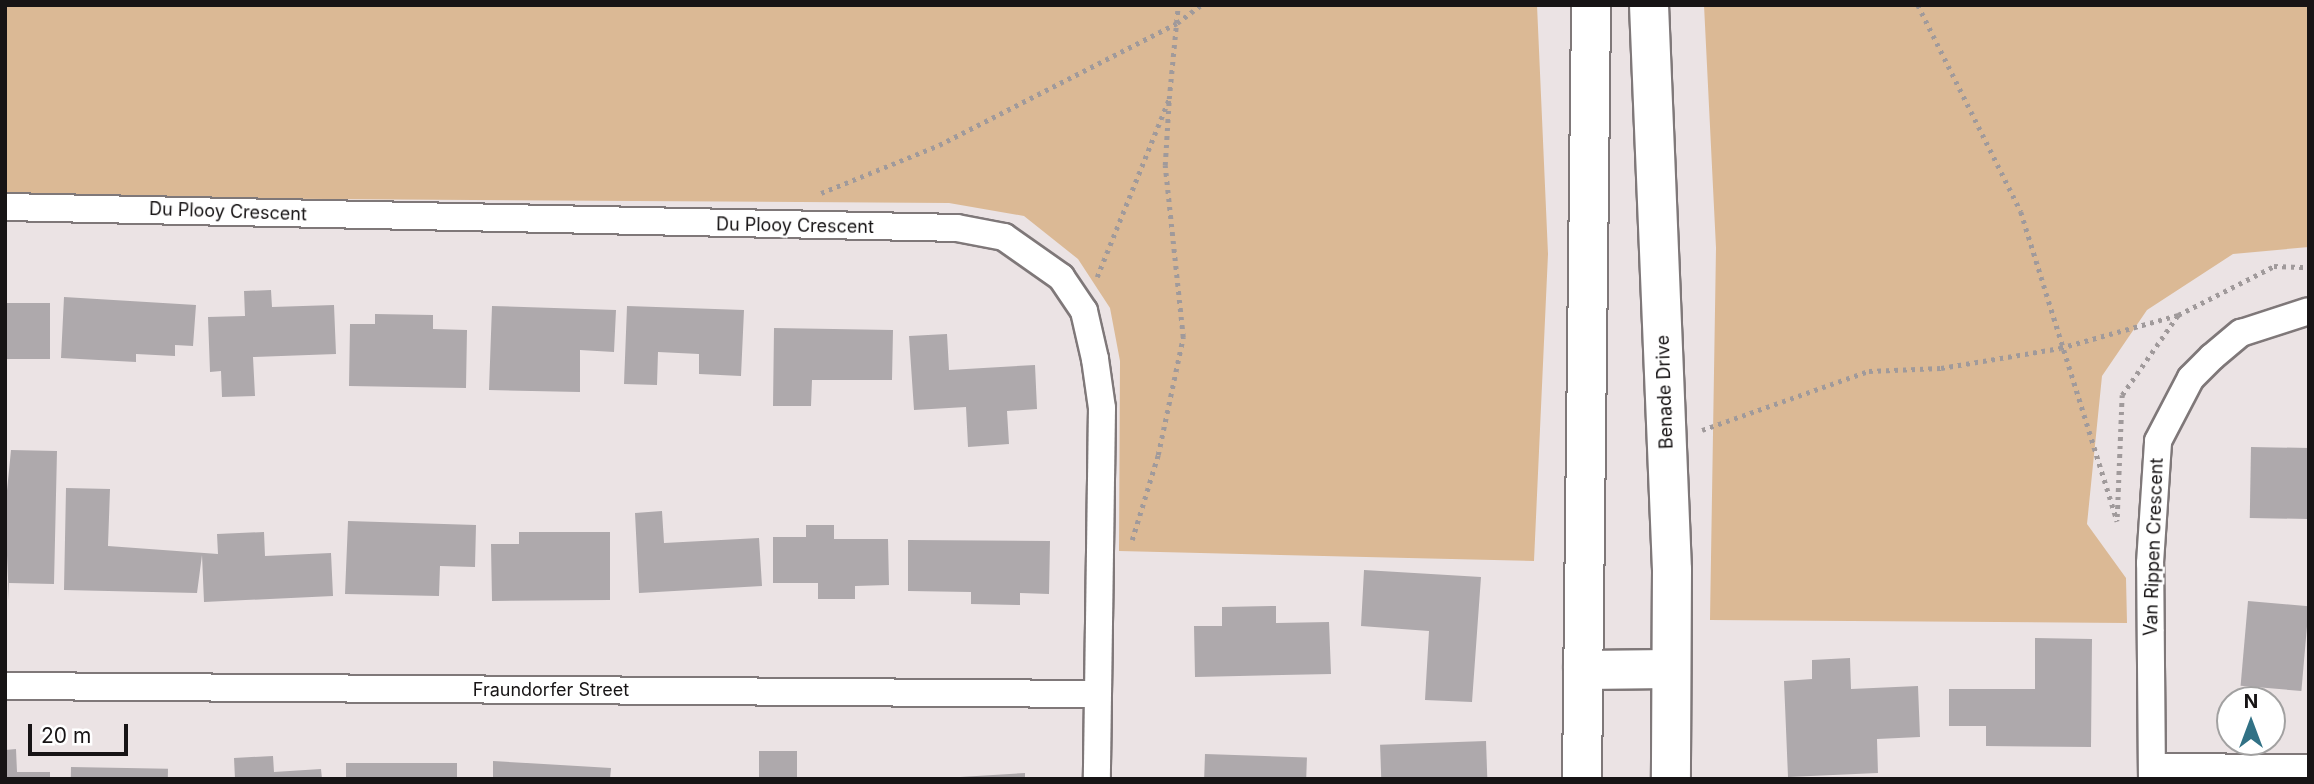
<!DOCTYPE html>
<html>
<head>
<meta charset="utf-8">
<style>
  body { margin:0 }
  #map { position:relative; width:2314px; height:784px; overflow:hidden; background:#ebe3e4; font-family:Inter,sans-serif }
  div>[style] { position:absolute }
  .green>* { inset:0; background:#dbb995 }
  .building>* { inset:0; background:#aea9ac; transform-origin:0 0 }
  .path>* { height:4.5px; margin-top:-2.25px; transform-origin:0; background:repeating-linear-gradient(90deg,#a09a9b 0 3.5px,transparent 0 8.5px) }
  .roads { filter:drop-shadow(2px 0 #7f7879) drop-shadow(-2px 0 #7f7879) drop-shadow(0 2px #7f7879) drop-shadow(0 -2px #7f7879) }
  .street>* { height:26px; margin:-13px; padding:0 13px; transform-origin:13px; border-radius:13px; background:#fff }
  .secondary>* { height:38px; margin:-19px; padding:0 19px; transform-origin:19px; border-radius:19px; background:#fff }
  span { translate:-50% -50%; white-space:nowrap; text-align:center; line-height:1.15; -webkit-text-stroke:5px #fff; paint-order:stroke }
  .street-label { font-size:18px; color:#171415 }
  .frame { position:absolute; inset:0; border:7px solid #171415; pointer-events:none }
  .north { position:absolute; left:2216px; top:686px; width:70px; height:70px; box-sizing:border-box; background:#fff; border:2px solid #a2a1a1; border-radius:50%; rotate:0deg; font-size:19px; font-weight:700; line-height:28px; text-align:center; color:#171415 }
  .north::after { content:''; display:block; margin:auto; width:24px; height:32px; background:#317185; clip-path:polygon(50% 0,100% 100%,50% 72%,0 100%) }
  .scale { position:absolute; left:28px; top:724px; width:100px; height:32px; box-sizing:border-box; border:4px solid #171415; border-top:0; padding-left:9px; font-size:21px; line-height:24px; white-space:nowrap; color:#171415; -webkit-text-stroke:5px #fff; paint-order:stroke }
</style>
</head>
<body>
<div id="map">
  <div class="green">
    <div style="clip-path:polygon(5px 5px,1537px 5px,1548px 254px,1534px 561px,1119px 551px,1120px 361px,1110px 308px,1078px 259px,1024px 216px,949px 203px,5px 197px)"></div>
    <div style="clip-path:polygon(1704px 5px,2309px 5px,2309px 247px,2233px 254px,2147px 310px,2102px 376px,2087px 524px,2126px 578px,2127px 623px,1710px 620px,1716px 248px)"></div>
  </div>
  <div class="building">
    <div style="clip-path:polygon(271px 290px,272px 307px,334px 305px,336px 354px,253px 357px,255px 396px,222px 397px,221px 371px,210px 372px,208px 317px,245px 316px,244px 291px)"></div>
    <div style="clip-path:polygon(64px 297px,196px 305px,193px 346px,175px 345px,175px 356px,136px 354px,136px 362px,61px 358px)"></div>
    <div style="left:5px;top:303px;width:45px;height:56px"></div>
    <div style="clip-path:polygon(492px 306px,616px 310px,614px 352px,580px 350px,580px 392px,489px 390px)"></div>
    <div style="clip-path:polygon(627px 306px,744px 310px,741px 376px,699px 374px,699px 354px,658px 352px,657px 385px,624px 384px)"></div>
    <div style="clip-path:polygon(375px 314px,433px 315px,433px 329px,467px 330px,466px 388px,349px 386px,350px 324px,375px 324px)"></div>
    <div style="clip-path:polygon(774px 328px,893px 330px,892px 380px,812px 380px,811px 406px,773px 406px)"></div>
    <div style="clip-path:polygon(947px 334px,949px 370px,1035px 365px,1037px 409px,1007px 411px,1009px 444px,968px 447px,966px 407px,914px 410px,909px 336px)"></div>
    <div style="left:2251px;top:447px;width:58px;height:71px;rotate:1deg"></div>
    <div style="clip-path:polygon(11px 450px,57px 451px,54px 584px,9px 583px,9px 600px,5px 511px)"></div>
    <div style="clip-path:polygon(66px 488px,110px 489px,108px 546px,218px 554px,217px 534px,264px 532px,265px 556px,331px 553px,333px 596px,204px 602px,202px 555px,197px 593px,64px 590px)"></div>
    <div style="clip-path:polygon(662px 511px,664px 543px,759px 538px,762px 586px,639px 593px,635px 513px)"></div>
    <div style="clip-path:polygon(348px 521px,476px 525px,475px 567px,440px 566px,439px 596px,345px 594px)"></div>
    <div style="clip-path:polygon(806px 525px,834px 525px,834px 539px,888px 539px,889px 585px,855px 586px,855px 599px,818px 599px,818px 583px,773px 583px,773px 537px,806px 537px)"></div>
    <div style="clip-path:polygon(519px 532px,610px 532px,610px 600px,492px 601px,491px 544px,519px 544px)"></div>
    <div style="clip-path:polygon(908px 540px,1050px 541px,1049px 594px,1020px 593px,1020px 605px,971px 604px,971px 592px,908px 591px)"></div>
    <div style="clip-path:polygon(1364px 570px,1481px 577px,1472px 702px,1425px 700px,1429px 631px,1361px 626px)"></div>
    <div style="left:2248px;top:601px;width:61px;height:85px;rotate:5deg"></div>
    <div style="clip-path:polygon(1276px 606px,1276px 623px,1329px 622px,1331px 674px,1195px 677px,1194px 626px,1222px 626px,1222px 607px)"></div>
    <div style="clip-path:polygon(2035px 638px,2092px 639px,2091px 747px,1986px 746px,1986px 726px,1949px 726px,1949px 689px,2035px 689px)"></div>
    <div style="clip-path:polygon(1850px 658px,1851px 689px,1918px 686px,1920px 737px,1877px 739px,1878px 773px,1788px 777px,1784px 681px,1812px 679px,1812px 660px)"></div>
    <div style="left:1486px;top:741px;width:38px;height:106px;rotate:88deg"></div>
    <div style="clip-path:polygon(16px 749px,17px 772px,50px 772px,50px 779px,5px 779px,5px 750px)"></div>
    <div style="left:759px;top:751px;width:38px;height:28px"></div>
    <div style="left:1205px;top:754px;width:102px;height:25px;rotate:2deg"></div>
    <div style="clip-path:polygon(273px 756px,274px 772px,321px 769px,322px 779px,235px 779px,234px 758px)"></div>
    <div style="clip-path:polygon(493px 761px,611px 768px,610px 779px,493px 779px)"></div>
    <div style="left:346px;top:763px;width:111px;height:16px"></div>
    <div style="left:71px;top:767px;width:97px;height:12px;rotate:1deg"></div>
    <div style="clip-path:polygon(1025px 773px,1025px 779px,960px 779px,960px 777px)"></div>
  </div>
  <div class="path">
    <div style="left:1918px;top:5px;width:231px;rotate:63.5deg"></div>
    <div style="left:2021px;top:212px;width:324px;rotate:72.7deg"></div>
    <div style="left:821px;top:193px;width:127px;rotate:-22.1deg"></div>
    <div style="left:939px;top:145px;width:267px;rotate:-27.1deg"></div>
    <div style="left:1177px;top:23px;width:30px;rotate:-37deg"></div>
    <div style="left:1097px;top:277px;width:192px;rotate:-68deg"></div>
    <div style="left:1169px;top:99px;width:94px;rotate:-84.5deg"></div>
    <div style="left:1702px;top:430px;width:177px;rotate:-19.5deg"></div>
    <div style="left:1869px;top:371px;width:72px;rotate:-2.4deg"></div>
    <div style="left:1941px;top:368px;width:121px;rotate:-9.5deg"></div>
    <div style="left:2060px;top:348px;width:123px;rotate:-15.6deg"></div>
    <div style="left:2117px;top:517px;width:122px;rotate:-87.7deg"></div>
    <div style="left:2122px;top:395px;width:98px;rotate:-55deg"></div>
    <div style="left:2178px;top:315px;width:108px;rotate:-27deg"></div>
    <div style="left:2274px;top:266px;width:35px;rotate:2deg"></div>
    <div style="left:1132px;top:540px;width:89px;rotate:-73deg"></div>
    <div style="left:1158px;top:455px;width:121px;rotate:-78deg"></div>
    <div style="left:1183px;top:337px;width:173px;rotate:-96deg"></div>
    <div style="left:1165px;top:165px;width:66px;rotate:-86.5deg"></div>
  </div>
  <div class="roads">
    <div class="street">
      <div style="left:5px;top:207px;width:952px;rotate:1.26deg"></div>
      <div style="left:957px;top:228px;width:48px;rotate:10.8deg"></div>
      <div style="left:1004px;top:237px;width:70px;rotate:35.1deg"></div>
      <div style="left:1061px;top:277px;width:41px;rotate:55.9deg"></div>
      <div style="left:1084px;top:311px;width:49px;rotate:77.1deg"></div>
      <div style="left:1095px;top:359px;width:49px;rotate:81.9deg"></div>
      <div style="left:1102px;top:408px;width:371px;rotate:90.8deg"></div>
      <div style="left:5px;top:686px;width:1091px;rotate:0.42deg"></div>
      <div style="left:2152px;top:767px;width:157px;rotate:0.4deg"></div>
      <div style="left:2152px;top:779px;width:216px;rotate:-90.5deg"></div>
      <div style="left:2150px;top:563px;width:122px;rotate:-86.2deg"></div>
      <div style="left:2158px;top:441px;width:71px;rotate:-62.4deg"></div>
      <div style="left:2191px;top:378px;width:30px;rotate:-45deg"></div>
      <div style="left:2212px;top:357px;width:38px;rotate:-40deg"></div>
      <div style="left:2241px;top:333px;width:71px;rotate:-17.9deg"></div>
    </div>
    <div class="secondary">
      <div style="left:1649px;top:5px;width:565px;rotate:87.67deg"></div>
      <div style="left:1672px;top:570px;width:209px;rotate:90.3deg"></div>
      <div style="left:1583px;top:670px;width:88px;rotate:-0.7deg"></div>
      <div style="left:1582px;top:779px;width:774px;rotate:-89.33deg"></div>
    </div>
  </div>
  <div class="street-label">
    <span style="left:228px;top:212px;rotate:2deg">Du Plooy Crescent</span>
    <span style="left:795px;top:226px;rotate:1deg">Du Plooy Crescent</span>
    <span style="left:1665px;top:392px;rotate:-92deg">Benade Drive</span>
    <span style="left:2154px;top:547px;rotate:-88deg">Van Rippen Crescent</span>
    <span style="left:551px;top:690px">Fraundorfer Street</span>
  </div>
  <div class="frame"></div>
  <div class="north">N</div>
  <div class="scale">20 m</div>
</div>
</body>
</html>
